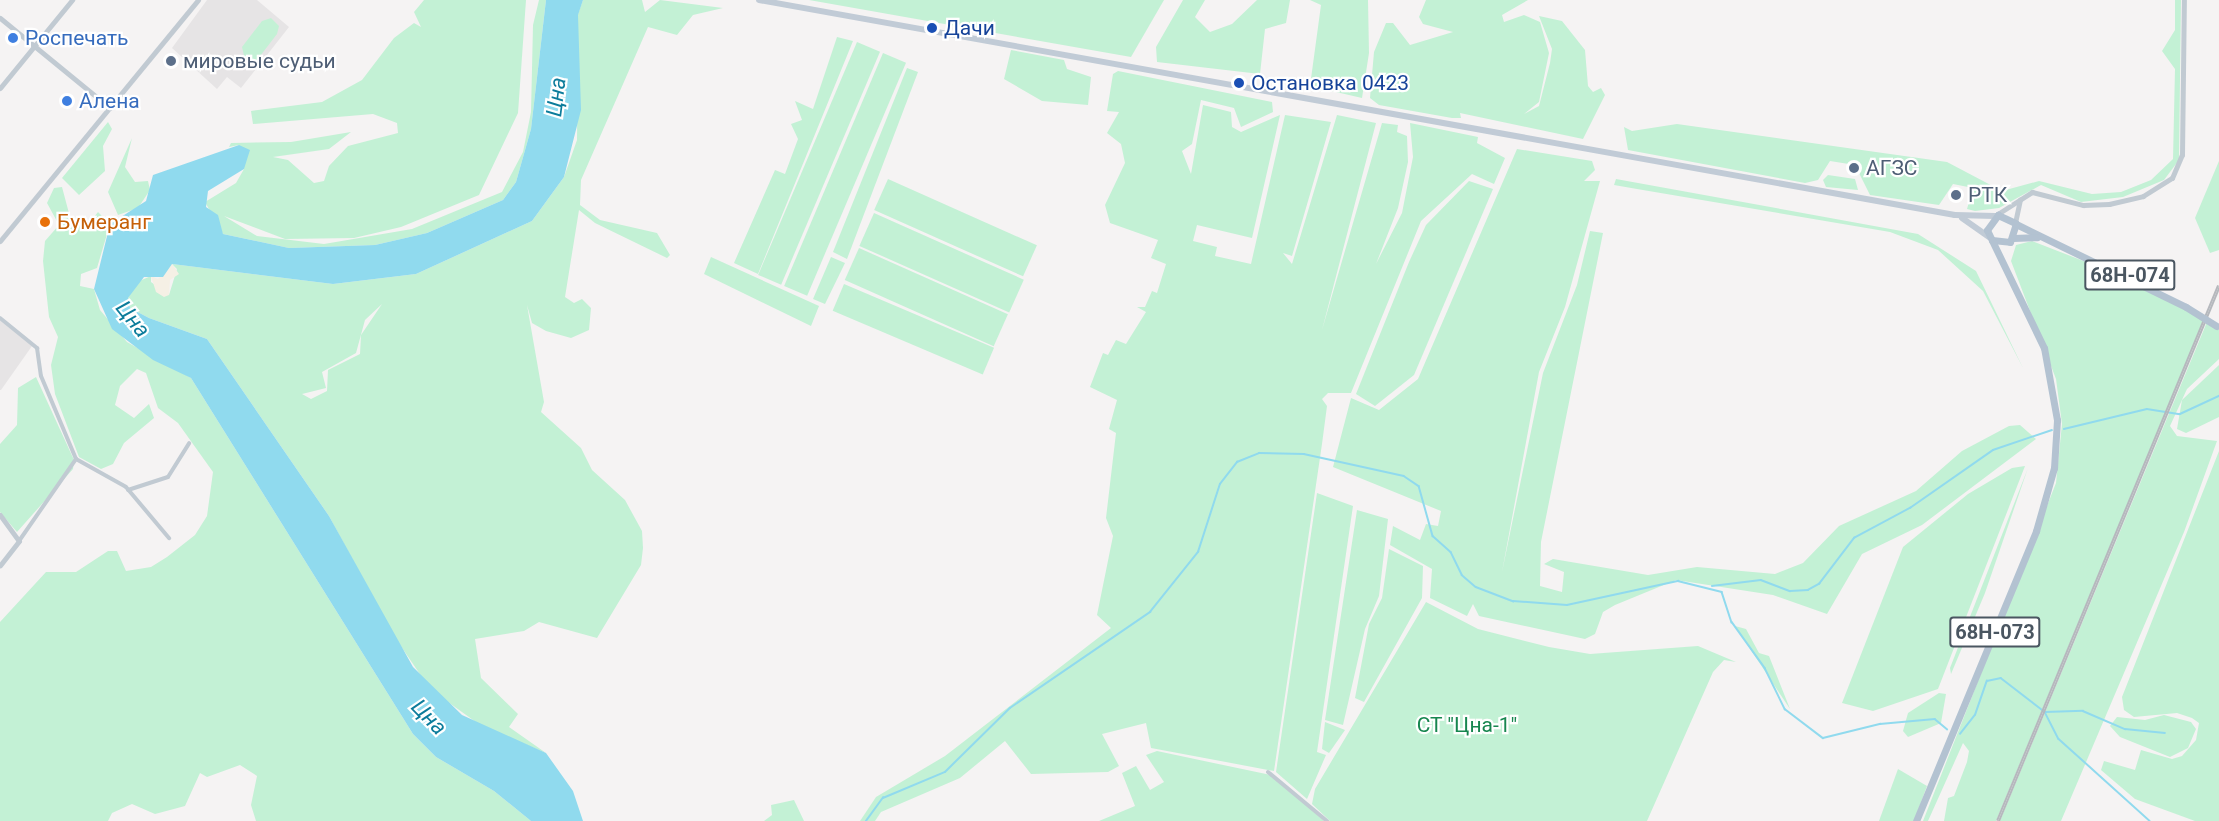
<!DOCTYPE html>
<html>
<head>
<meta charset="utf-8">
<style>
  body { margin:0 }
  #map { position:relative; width:2219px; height:821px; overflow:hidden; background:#f5f3f3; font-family:Roboto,sans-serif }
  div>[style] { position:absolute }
  .education>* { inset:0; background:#e6e4e5 }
  .green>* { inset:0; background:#c3f1d5; transform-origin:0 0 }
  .sand>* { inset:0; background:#f5f0e5 }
  .water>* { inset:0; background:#90daee }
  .stream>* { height:1.5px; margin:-0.75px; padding:0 0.75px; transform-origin:0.75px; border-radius:0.75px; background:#90daee }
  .minor>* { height:4px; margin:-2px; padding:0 2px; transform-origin:2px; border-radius:2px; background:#c1cad2 }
  .tertiary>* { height:5px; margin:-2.5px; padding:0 2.5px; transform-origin:2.5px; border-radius:2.5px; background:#c1cad2 }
  .secondary>* { height:6px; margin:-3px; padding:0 3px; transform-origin:3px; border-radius:3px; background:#c1cbd6 }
  .primary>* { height:7px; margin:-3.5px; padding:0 3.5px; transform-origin:3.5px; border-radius:3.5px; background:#b3c2d1 }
  .rail>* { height:4px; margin-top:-2px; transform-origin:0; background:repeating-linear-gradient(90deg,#fff 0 4.5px,#b5b8bd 0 9px); box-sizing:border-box; border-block:2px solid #b5b8bd }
  .primary-bridge>* { height:7px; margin:-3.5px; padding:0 3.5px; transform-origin:3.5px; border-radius:3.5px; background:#b3c2d1 }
  .dots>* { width:16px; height:16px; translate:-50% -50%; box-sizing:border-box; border:3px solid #fff; border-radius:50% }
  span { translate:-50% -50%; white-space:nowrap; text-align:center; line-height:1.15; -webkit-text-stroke:4.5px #fff; paint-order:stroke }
  .shield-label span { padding:2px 4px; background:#fff; border:2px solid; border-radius:4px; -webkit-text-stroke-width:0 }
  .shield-label { font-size:20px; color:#4a5661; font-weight:700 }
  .transit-label { font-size:21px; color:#164399 }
  .left { translate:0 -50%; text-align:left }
  .shop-label { font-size:21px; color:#366cbe }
  .service-label { font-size:21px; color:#4e5e75 }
  .food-label { font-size:21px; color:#c56008 }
  .park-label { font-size:21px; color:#17864f }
  .water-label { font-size:22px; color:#0c7c9b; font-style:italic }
</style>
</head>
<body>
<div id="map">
  <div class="education">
    <div style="clip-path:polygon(207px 0,257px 0,289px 27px,241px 88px,227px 77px,217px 89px,172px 48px)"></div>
    <div style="clip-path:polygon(0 320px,32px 346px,1px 390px,0 390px)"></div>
  </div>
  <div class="green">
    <div style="clip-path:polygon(424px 0,526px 0,518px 113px,479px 195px,401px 227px,354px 238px,285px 239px,224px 216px,257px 236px,324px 244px,412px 229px,502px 192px,523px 152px,531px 112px,533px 25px,539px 0,546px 0,531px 129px,516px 182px,503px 200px,427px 233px,375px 245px,289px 248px,223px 234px,205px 202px,236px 183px,244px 169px,239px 145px,229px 147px,231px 143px,291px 142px,351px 132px,329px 149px,273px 157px,288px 160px,314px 183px,324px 181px,329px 166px,348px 146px,398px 133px,397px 123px,373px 114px,253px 124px,251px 111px,322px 102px,362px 80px,394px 38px,414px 23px,421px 27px,414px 12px)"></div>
    <div style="clip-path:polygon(evenodd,583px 0,642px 0,645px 12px,660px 0,723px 8px,693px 15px,677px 35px,648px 27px,581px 180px,580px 205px,600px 220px,657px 233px,670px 255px,667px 258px,595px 223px,579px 210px,565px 297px,574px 303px,582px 299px,591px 308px,589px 330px,571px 338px,546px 331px,532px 323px,527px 305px,544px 402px,541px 412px,581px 448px,592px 470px,625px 500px,642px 531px,643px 548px,641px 565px,597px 638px,539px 622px,524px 631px,475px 639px,481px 678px,518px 714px,509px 727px,546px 753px,480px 725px,430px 689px,394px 636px,329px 516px,207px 339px,149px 318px,130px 308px,128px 298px,137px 282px,151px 276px,151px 282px,169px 295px,177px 269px,172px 264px,333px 284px,416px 274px,532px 221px,564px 177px,577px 140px,578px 14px,583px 0,382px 304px,361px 335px,360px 354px,328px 370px,327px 391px,311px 399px,302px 394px,326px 388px,322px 372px,356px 353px,365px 320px,382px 304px)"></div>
    <div style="clip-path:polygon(809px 0,1164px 0,1131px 57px)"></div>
    <div style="clip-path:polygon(1183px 0,1205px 0,1195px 17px,1210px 32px,1232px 24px,1257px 0,1290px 0,1286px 23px,1265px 29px,1260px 74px,1157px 62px,1156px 47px)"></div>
    <div style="clip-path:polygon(1310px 0,1368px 0,1369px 53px,1362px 98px,1310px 86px,1321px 5px)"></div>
    <div style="clip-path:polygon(1426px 0,1528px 0,1502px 15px,1504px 22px,1524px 15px,1540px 22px,1549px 53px,1539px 102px,1524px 114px,1539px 106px,1550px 63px,1552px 49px,1539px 16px,1562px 21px,1585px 50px,1588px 86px,1593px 92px,1601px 88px,1605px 95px,1583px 139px,1460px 113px,1461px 118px,1452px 118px,1379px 105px,1370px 98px,1374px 52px,1386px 23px,1393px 23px,1410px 45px,1453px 32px,1423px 24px,1419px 17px)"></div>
    <div style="clip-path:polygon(2175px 0,2181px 0,2179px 160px,2164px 180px,2123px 197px,2081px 202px,2041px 185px,1999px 208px,1975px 211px,1967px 209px,1973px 188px,1953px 184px,1939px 205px,1870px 195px,1855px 165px,1830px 161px,1818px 180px,1805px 183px,1628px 150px,1624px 127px,1632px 131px,1677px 124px,1947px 162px,2002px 191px,2039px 181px,2092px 194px,2121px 192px,2151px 180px,2173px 159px,2175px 69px,2162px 51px,2175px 30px)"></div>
    <div style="clip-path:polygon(271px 18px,279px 26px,277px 34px,257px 60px,245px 60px,242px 47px,262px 21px)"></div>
    <div style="clip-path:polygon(837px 37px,853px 41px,758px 274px,734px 263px,775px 170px,785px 174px,798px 139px,791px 124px,802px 120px,795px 101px,813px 109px)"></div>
    <div style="left:857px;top:42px;width:25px;height:253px;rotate:23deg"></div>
    <div style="clip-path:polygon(1011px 50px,1064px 60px,1067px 69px,1091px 77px,1088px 105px,1042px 101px,1004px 79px)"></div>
    <div style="left:883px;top:53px;width:25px;height:253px;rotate:23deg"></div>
    <div style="clip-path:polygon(907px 68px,918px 72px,847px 259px,833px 252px)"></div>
    <div style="clip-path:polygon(1118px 71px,1272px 102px,1273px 112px,1241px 127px,1234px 108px,1201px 100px,1192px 144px,1182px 151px,1191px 174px,1203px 105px,1231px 112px,1232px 127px,1241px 132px,1280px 115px,1252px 238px,1197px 225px,1193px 241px,1217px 247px,1215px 256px,1251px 264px,1285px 115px,1331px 122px,1292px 256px,1283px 253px,1292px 264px,1337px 115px,1376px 123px,1322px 330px,1382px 123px,1398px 125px,1397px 132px,1407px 136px,1408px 162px,1398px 208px,1376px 264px,1402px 213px,1413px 157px,1410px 123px,1478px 137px,1477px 143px,1505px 158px,1494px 184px,1472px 174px,1421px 221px,1351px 393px,1328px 393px,1322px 399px,1327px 406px,1322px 444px,1274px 771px,1151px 748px,1146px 723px,1102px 734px,1119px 766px,1108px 772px,1031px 774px,1005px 741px,960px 778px,881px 812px,875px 821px,860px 821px,876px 797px,945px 756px,1111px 628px,1097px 615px,1113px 536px,1106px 518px,1116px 433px,1109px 429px,1117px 400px,1090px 387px,1103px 353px,1108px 355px,1116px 340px,1126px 344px,1146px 312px,1137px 307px,1145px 307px,1152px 291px,1157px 293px,1166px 264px,1151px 258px,1158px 240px,1110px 223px,1105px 205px,1125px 163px,1121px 144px,1107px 133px,1119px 112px,1107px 111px,1113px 74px)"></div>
    <div style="clip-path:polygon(108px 122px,112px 129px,103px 146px,105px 171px,79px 195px,62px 178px)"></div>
    <div style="clip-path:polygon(132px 138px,125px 167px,135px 182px,148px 181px,150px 190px,138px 208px,118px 215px,108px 192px)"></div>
    <div style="clip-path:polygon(1517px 149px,1592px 161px,1595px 170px,1584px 181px,1600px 181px,1565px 307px,1539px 372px,1502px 572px,1543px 373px,1577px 285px,1590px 231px,1603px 233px,1541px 542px,1540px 586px,1562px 592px,1564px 572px,1544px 564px,1553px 559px,1648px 575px,1697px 567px,1775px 574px,1803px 563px,1839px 526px,1916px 491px,1962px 451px,2009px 426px,2020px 425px,2036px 439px,1922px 525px,1862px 554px,1827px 614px,1773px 595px,1676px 580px,1615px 605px,1603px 612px,1595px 634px,1585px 639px,1479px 616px,1473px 604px,1467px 616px,1430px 598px,1432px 569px,1390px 545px,1393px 526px,1420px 540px,1426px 524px,1438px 526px,1441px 511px,1333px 467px,1351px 398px,1379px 410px,1418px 379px)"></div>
    <div style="clip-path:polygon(2219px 161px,2219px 250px,2210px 253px,2195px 218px)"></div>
    <div style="clip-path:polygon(1828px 175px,1855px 179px,1858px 190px,1826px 187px,1823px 180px)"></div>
    <div style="left:888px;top:179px;width:163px;height:34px;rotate:24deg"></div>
    <div style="clip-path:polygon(1616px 179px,1918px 234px,1976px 271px,2023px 368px,1983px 291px,1938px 250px,1890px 232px,1637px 189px,1614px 185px)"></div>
    <div style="clip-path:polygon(1469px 181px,1493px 189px,1414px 375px,1375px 406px,1356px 394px,1409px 262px,1426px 225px)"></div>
    <div style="clip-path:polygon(62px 187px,70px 217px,90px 222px,98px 212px,110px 224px,97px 268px,81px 274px,80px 286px,94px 289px,100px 310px,127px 342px,191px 378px,413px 734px,436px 757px,494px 791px,531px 821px,256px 821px,251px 805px,257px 776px,240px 765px,207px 777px,200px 773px,185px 806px,155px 814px,132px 804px,112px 813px,108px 821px,0 821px,0 622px,46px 572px,76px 572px,108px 551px,117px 551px,126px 571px,151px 567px,167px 557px,195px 535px,207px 516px,213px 472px,178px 423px,158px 408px,146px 373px,137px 369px,120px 386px,115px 405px,134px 418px,149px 404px,154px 418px,124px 443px,113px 464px,101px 469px,79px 457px,55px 394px,51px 365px,58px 337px,49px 317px,43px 261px,45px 241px,59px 225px,47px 203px,54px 188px)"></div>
    <div style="left:874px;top:213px;width:164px;height:36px;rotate:24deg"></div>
    <div style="clip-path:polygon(2032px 241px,2117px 274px,2204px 320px,1996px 821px,1944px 821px,1948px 798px,1954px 796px,1967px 762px,1969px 751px,1963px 743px,1928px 821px,1923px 821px,2056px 483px,2062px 424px,2056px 379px,2011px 261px,2016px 245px)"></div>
    <div style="left:859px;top:248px;width:163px;height:35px;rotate:24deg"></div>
    <div style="clip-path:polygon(711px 257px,819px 306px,811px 326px,704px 274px)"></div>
    <div style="clip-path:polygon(831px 257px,845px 263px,825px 304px,813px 299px)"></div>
    <div style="left:844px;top:284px;width:163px;height:29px;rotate:23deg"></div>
    <div style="clip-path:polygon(2207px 322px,2219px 330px,2219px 359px,2187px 389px,2170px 426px,2177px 436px,2217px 441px,2184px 532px,2061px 821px,2000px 821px)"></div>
    <div style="clip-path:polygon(2219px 365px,2219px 417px,2186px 433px,2177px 429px,2182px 400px)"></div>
    <div style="clip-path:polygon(36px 377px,74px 460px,73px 469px,17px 532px,0 512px,0 444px,17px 425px,18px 388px)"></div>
    <div style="clip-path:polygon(2219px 451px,2219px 821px,2195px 821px,2135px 799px,2101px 770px,2104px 761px,2135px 770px,2141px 750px,2172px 759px,2182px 756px,2196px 740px,2199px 723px,2192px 718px,2177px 713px,2134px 717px,2124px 710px,2122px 697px)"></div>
    <div style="clip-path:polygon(2025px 466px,1938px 689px,1873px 711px,1842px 703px,1903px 547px,1968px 494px,2012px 468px)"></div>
    <div style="clip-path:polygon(2028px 468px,1985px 593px,1951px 674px,1950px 668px)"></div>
    <div style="clip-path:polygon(1317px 493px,1353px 506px,1317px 752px,1326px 755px,1307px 799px,1276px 772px)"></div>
    <div style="clip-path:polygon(1357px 510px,1388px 519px,1379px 596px,1365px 629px,1343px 725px,1325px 720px)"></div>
    <div style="clip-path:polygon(1389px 549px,1423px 566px,1422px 598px,1364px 702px,1355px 698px,1369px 624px,1382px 598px)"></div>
    <div style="clip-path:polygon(1426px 602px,1478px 629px,1549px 647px,1590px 654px,1698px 646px,1736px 662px,1724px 660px,1713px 672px,1647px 821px,1330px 821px,1312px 804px,1315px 789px)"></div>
    <div style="clip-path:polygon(1735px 626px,1746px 629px,1759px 653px,1769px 656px,1790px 709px)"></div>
    <div style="clip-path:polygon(1939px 693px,1946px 694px,1941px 723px,1908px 737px,1903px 731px,1908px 713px)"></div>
    <div style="clip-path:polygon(2164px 715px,2191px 722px,2196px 729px,2188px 748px,2170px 757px,2120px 737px,2110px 726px,2117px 717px,2145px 720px)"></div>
    <div style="clip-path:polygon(1325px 722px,1345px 730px,1329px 753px,1322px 749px)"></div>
    <div style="clip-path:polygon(1157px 751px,1275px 776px,1324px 821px,1099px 821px,1135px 806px,1122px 773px,1136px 766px,1150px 790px,1164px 782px,1146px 755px)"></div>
    <div style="clip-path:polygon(1898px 769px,1927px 786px,1914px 821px,1879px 821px)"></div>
    <div style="clip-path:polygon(794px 800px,804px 821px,764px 821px,772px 815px,771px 805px)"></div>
  </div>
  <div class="sand">
    <div style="clip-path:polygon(172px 264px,179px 274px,170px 280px,169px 295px,164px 297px,156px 292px,151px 276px,158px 279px)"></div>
  </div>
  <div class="water">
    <div style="clip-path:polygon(546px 0,583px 0,578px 15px,581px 110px,564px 177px,532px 221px,416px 274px,333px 284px,172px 264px,163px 277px,144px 277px,128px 298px,130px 308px,149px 318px,207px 339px,329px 516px,413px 667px,462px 715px,546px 753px,573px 791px,583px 821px,531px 821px,494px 791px,436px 757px,413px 734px,191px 378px,153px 360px,112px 329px,94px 289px,110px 224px,146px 201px,153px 175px,239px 145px,250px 150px,244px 169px,208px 191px,206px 207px,218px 215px,223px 234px,289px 248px,375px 245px,427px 233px,503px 200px,516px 182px,531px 129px)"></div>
  </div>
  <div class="stream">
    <div style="left:2064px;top:429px;width:85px;rotate:-13.5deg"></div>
    <div style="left:2147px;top:409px;width:33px;rotate:9deg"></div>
    <div style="left:2180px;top:414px;width:43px;rotate:-24.8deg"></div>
    <div style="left:1712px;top:586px;width:49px;rotate:-7deg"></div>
    <div style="left:1761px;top:580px;width:31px;rotate:21deg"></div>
    <div style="left:1790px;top:591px;width:18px;rotate:-3deg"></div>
    <div style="left:1808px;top:590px;width:13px;rotate:-29deg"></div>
    <div style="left:1819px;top:584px;width:58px;rotate:-52.7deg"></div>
    <div style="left:1854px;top:538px;width:64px;rotate:-28.2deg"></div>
    <div style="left:1910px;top:508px;width:101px;rotate:-34.9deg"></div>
    <div style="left:1993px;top:450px;width:62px;rotate:-18.7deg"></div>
    <div style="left:2045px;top:712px;width:38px;rotate:-2deg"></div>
    <div style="left:2083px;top:711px;width:46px;rotate:23.2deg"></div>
    <div style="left:2125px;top:729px;width:40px;rotate:5.7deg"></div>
    <div style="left:1960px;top:734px;width:24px;rotate:-52deg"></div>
    <div style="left:1975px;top:715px;width:36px;rotate:-71deg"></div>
    <div style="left:1987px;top:681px;width:14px;rotate:-12deg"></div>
    <div style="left:2001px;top:678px;width:56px;rotate:37.7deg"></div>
    <div style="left:2045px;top:712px;width:30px;rotate:63deg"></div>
    <div style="left:2059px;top:739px;width:122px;rotate:42deg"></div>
    <div style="left:866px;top:821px;width:29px;rotate:-54deg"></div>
    <div style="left:883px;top:798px;width:67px;rotate:-22.8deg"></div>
    <div style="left:945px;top:772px;width:91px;rotate:-44.6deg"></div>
    <div style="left:1010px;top:708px;width:170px;rotate:-34.4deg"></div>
    <div style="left:1150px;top:612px;width:77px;rotate:-51.3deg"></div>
    <div style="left:1198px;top:552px;width:71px;rotate:-72.1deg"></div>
    <div style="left:1220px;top:484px;width:28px;rotate:-52deg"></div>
    <div style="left:1237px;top:462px;width:24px;rotate:-22deg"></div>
    <div style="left:1259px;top:453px;width:45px;rotate:1.3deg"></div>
    <div style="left:1304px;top:454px;width:102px;rotate:12.4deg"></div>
    <div style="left:1404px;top:476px;width:18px;rotate:34deg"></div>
    <div style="left:1419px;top:486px;width:52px;rotate:74.4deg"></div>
    <div style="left:1433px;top:536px;width:24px;rotate:42deg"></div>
    <div style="left:1451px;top:552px;width:25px;rotate:64deg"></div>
    <div style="left:1462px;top:575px;width:18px;rotate:41deg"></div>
    <div style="left:1476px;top:587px;width:40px;rotate:21deg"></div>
    <div style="left:1513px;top:601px;width:54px;rotate:4.2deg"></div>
    <div style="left:1567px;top:605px;width:114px;rotate:-12.2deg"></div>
    <div style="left:1678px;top:581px;width:45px;rotate:14deg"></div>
    <div style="left:1722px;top:592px;width:32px;rotate:72deg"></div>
    <div style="left:1732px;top:622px;width:57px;rotate:54.3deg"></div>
    <div style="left:1765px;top:668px;width:46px;rotate:64deg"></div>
    <div style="left:1785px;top:709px;width:48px;rotate:37.3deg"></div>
    <div style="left:1823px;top:738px;width:59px;rotate:-13.8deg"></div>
    <div style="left:1880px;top:724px;width:55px;rotate:-5.2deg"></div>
    <div style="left:1935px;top:719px;width:16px;rotate:40deg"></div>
  </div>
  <div class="minor">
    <div style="left:0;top:318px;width:48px;rotate:39deg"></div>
    <div style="left:37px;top:348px;width:28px;rotate:82deg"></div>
    <div style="left:41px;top:376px;width:90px;rotate:67.1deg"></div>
    <div style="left:76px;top:459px;width:57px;rotate:29.2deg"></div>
    <div style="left:126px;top:487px;width:67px;rotate:49.9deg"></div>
    <div style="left:128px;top:490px;width:42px;rotate:-18deg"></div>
    <div style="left:168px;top:477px;width:40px;rotate:-58deg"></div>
    <div style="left:19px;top:541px;width:100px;rotate:-55.2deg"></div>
    <div style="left:1268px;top:772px;width:77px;rotate:39.7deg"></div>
  </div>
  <div class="tertiary">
    <div style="left:0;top:18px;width:142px;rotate:39.3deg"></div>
    <div style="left:0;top:88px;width:114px;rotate:-50.7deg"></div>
    <div style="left:1996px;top:215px;width:43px;rotate:-32.6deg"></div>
    <div style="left:2032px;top:192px;width:53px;rotate:14.3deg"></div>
    <div style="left:2083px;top:205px;width:26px;rotate:-2deg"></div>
    <div style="left:2109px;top:204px;width:35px;rotate:-13deg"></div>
    <div style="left:2143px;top:196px;width:34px;rotate:-32deg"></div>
    <div style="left:2172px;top:178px;width:25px;rotate:-67deg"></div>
    <div style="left:2182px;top:155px;width:155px;rotate:-89.3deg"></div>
    <div style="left:2015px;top:223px;width:24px;rotate:-78deg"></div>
    <div style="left:0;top:241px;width:312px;rotate:-50.6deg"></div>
    <div style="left:0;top:515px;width:32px;rotate:54deg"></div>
    <div style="left:19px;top:541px;width:31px;rotate:128deg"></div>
  </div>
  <div class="secondary">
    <div style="left:759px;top:0;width:1215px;rotate:10.19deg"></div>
    <div style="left:1955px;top:215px;width:40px;rotate:1.4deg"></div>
    <div style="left:1962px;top:218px;width:33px;rotate:35deg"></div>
  </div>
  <div class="primary">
    <div style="left:2016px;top:224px;width:189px;rotate:26deg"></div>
    <div style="left:2013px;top:238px;width:24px;rotate:-2deg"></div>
    <div style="left:1992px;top:240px;width:18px;rotate:6deg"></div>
    <div style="left:2010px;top:242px;width:19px;rotate:-72deg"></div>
    <div style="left:1916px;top:821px;width:314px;rotate:-67.5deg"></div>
    <div style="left:2036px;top:531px;width:66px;rotate:-74.1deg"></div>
    <div style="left:2054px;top:468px;width:48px;rotate:-86.4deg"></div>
    <div style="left:2057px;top:420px;width:73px;rotate:-100.2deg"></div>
    <div style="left:2044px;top:348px;width:131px;rotate:-115.8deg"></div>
    <div style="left:1987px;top:230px;width:19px;rotate:-54deg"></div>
    <div style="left:1998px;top:215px;width:19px;rotate:25deg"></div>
  </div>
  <div class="rail">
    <div style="left:1998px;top:821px;width:579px;rotate:-67.56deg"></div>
  </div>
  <div class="primary-bridge">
    <div style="left:2186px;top:307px;width:36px;rotate:32deg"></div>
  </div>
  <div class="dots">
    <div style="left:932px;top:28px;background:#1a4fb4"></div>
    <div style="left:13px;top:38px;background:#3f7fe0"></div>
    <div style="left:171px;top:61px;background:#5c6f8a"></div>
    <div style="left:1239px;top:83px;background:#1a4fb4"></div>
    <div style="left:67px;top:101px;background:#3f7fe0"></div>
    <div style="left:1854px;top:168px;background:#5c6f8a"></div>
    <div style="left:1956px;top:195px;background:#5c6f8a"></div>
    <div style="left:45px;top:222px;background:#e8710a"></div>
  </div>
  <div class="shield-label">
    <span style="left:2130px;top:275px">68Н-074</span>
    <span style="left:1995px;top:632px">68Н-073</span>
  </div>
  <div class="transit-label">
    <span class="left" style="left:944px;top:28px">Дачи</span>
    <span class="left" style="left:1251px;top:83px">Остановка 0423</span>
  </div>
  <div class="shop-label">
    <span class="left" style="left:25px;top:38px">Роспечать</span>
    <span class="left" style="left:79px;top:101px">Алена</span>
  </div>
  <div class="service-label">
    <span class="left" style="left:183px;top:61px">мировые судьи</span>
    <span class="left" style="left:1866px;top:168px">АГЗС</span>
    <span class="left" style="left:1968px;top:195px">РТК</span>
  </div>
  <div class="food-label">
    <span class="left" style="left:57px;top:222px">Бумеранг</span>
  </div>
  <div class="park-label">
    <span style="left:1467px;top:725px">СТ "Цна-1"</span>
  </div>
  <div class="water-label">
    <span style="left:556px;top:97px;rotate:-83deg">Цна</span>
    <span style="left:133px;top:319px;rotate:51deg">Цна</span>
    <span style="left:429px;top:717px;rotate:46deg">Цна</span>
  </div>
</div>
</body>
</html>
